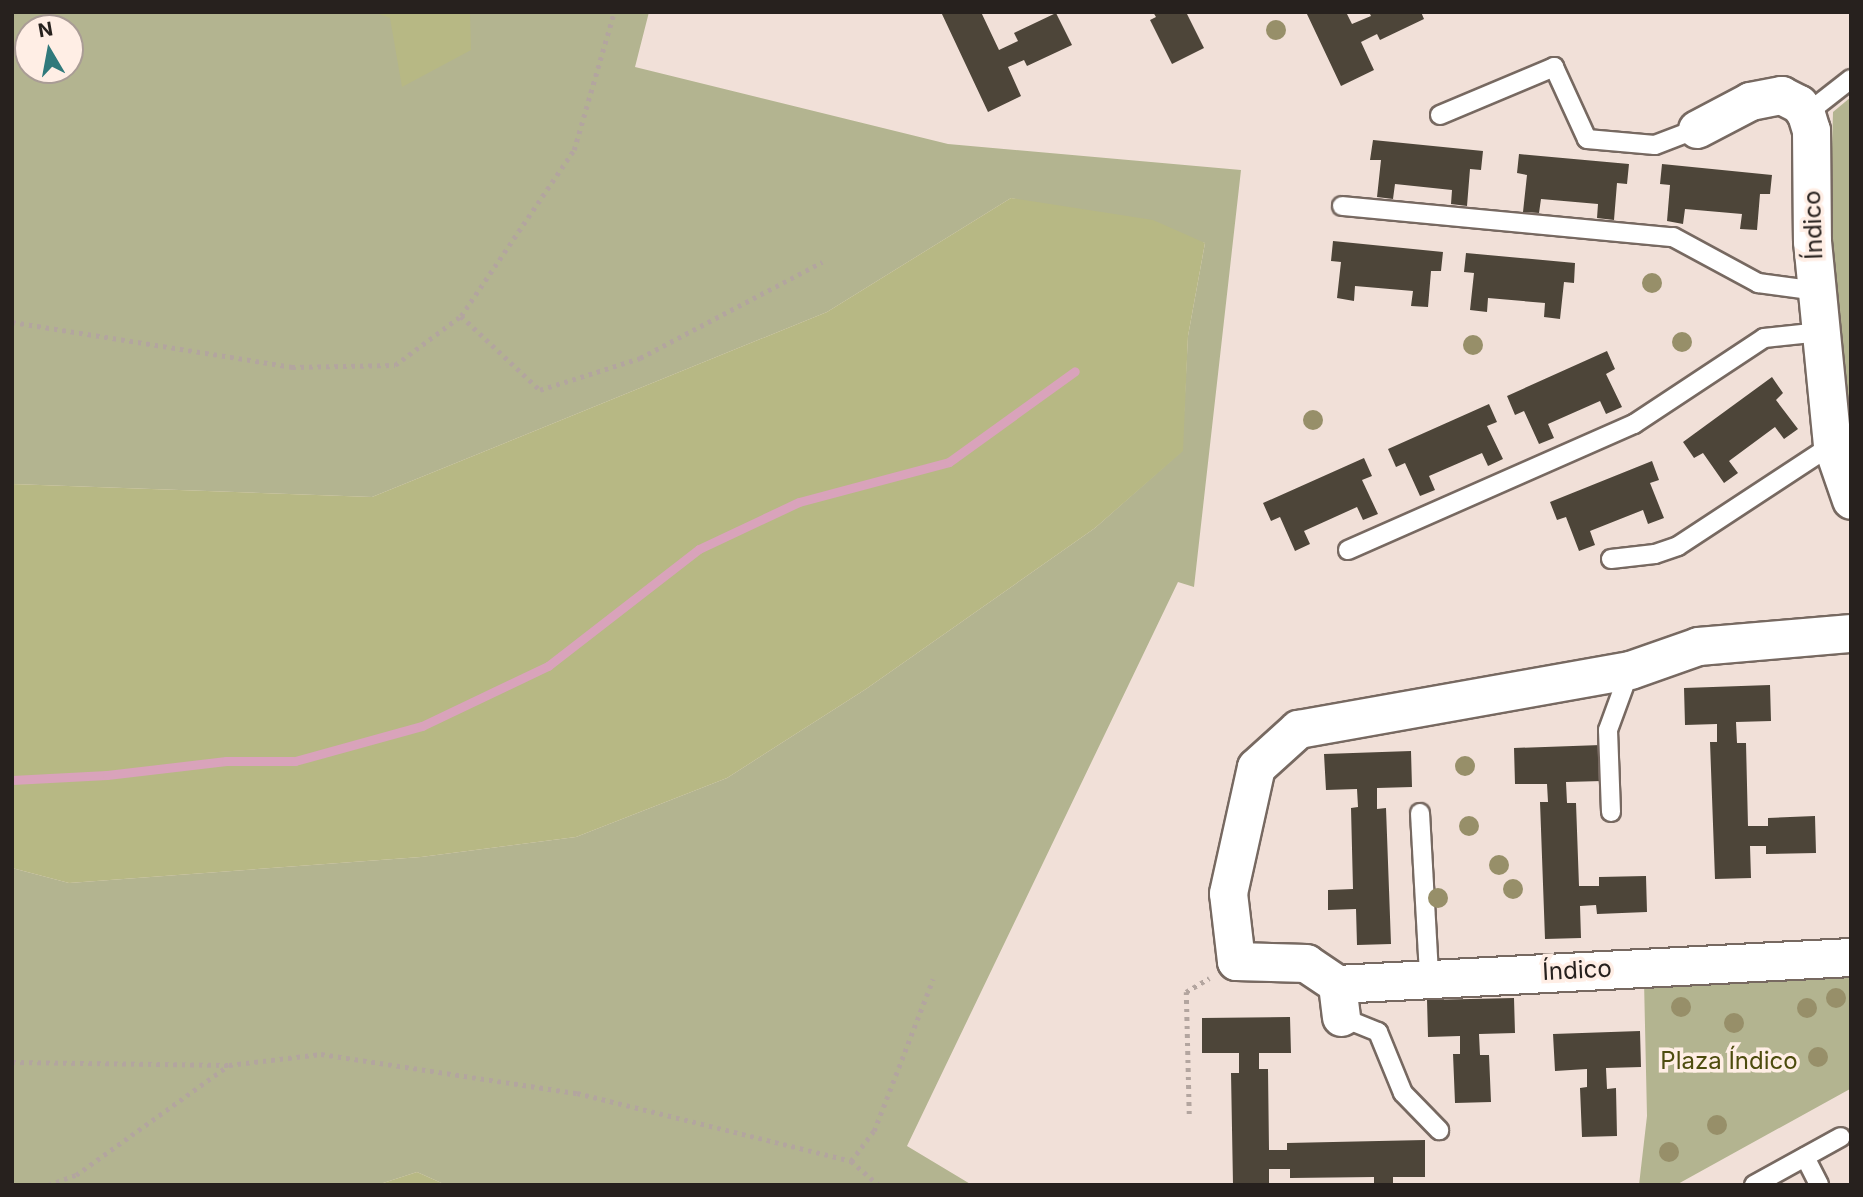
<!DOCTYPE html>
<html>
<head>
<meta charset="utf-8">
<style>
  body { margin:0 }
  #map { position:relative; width:1863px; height:1197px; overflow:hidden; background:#f1e0d8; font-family:Inter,sans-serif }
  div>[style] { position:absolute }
  .green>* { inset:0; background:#b3b490 }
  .forest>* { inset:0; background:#b7b884 }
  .stream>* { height:9px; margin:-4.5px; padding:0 4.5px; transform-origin:4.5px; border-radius:4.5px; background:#d9a3bb }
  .building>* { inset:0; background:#4d4539 }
  .path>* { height:4.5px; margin-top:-2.25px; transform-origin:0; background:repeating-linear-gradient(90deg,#b3a59f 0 3.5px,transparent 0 8.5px) }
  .roads { filter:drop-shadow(2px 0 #776961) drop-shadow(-2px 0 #776961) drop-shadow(0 2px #776961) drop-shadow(0 -2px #776961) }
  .lane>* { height:18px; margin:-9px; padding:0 9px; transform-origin:9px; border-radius:9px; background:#fff }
  .street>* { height:37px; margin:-18.5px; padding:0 18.5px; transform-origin:18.5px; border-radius:18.5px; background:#fff }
  .trees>* { width:20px; height:20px; margin:-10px; border-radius:50%; background:#978f69 }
  span { translate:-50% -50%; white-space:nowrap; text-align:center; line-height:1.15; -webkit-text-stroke:7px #ffeee5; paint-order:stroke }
  .street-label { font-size:24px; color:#27211e }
  .park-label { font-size:24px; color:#4d4c0e }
  .frame { position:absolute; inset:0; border:14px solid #27211e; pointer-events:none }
  .north { position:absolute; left:14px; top:14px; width:70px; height:70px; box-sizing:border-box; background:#ffeee5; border:2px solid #a99c95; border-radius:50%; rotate:350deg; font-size:19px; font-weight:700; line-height:28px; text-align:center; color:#27211e }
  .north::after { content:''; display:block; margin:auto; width:24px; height:32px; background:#30797b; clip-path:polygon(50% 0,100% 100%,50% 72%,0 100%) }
</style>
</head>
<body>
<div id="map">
  <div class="green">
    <div style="clip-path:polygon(evenodd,12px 12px,649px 12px,635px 67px,948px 144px,1241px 170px,1194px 587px,1178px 582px,907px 1146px,972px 1185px,446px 1185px,417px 1172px,377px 1185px,12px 1185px,12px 868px,69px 883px,421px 857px,576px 837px,727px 778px,866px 689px,1095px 528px,1182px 451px,1188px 336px,1205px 243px,1011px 198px,827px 312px,372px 497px,12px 484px,12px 12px,28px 28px,70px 28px,70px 70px,28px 70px,28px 28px)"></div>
    <div style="clip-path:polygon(1851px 97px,1851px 421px,1829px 253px,1833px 112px)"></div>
    <div style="clip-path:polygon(1851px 972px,1850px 1089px,1676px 1185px,1639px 1185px,1647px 1116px,1644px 981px)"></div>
  </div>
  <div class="forest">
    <div style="clip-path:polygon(373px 12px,470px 12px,471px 50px,402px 87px,390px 18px)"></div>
    <div style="clip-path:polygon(1011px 198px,1153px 220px,1205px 243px,1188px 336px,1183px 451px,1095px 528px,866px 689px,727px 778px,576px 837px,421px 857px,69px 883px,12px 868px,12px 484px,372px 497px,827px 312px)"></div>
    <div style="clip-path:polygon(417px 1172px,446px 1185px,377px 1185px)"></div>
  </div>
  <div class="stream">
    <div style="left:12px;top:780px;width:95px;rotate:-3deg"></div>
    <div style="left:107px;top:775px;width:120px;rotate:-6.7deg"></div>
    <div style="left:226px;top:761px;width:69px"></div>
    <div style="left:295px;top:761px;width:132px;rotate:-15.4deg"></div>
    <div style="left:422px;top:726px;width:140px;rotate:-25.5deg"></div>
    <div style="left:548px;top:666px;width:191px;rotate:-37.8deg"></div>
    <div style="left:699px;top:549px;width:110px;rotate:-25.2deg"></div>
    <div style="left:799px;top:502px;width:155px;rotate:-14.9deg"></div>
    <div style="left:949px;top:462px;width:155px;rotate:-35.8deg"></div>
  </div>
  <div class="building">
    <div style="clip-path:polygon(941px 12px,981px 12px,999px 50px,1018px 41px,1014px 33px,1056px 13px,1072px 45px,1027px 66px,1024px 60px,1008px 67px,1021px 96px,988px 112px)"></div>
    <div style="clip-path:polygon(1153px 12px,1186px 12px,1204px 48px,1172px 64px,1150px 20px,1156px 17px)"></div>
    <div style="clip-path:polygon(1306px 12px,1346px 12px,1352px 24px,1371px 16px,1369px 12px,1421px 12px,1424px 19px,1380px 40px,1377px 34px,1361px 42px,1374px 70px,1341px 86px)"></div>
    <div style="clip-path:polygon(1373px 140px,1483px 151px,1481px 170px,1470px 169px,1467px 206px,1451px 204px,1452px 190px,1395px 184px,1393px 199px,1377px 197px,1381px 160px,1370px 160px)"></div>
    <div style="clip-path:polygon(1519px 154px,1629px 164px,1627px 184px,1617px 183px,1614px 220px,1597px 218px,1598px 204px,1541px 199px,1539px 213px,1523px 212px,1527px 175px,1517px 173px)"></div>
    <div style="clip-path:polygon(1662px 164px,1772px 175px,1770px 194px,1760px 194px,1757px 230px,1740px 229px,1742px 214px,1685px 209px,1683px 224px,1667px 221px,1670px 185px,1660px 184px)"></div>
    <div style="clip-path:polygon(1333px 241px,1443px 252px,1441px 271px,1431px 271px,1428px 307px,1411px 306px,1413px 291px,1355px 286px,1354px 301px,1337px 298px,1341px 262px,1331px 261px)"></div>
    <div style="clip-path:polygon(1466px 253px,1575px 263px,1574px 283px,1564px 282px,1560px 319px,1544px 317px,1545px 303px,1488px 298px,1487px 312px,1470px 310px,1474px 273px,1464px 272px)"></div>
    <div style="clip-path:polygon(1607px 351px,1615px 369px,1606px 374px,1622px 407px,1606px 414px,1600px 401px,1548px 424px,1554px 438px,1539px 444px,1524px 411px,1515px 415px,1507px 396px)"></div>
    <div style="clip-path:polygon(1772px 377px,1783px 393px,1776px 400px,1798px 429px,1784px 439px,1775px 427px,1729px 461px,1738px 473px,1724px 483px,1703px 453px,1694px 458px,1683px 442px)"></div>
    <div style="clip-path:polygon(1489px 404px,1497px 422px,1487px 426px,1503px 459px,1488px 466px,1482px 453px,1429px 476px,1435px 490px,1420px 496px,1405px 463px,1396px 467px,1388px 449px)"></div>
    <div style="clip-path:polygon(1364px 458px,1372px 476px,1362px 480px,1378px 514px,1363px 520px,1357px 507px,1304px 531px,1310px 544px,1295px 551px,1280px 517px,1271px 521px,1263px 503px)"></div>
    <div style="clip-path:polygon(1652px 461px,1659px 480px,1650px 483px,1664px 518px,1648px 524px,1643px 510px,1590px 531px,1595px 545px,1579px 551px,1566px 517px,1557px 520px,1550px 502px)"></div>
    <div style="clip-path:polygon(1770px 685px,1771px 721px,1736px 722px,1737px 743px,1746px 743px,1748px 826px,1768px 826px,1768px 818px,1815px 816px,1816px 853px,1766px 854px,1766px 846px,1750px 846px,1751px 878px,1715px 879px,1710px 742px,1717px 742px,1717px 724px,1685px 725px,1684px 688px)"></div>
    <div style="clip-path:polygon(1601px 745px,1602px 781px,1566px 782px,1567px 803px,1576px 803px,1579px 886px,1599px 886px,1599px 877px,1646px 876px,1647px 912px,1597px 914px,1596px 905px,1580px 906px,1581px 938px,1545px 939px,1540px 802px,1548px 802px,1547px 784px,1515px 784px,1514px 748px)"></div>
    <div style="clip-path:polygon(1411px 751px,1412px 787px,1377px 788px,1377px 809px,1386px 808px,1391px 944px,1357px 945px,1356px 909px,1328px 910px,1328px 890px,1353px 889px,1351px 808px,1358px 807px,1357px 789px,1326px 790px,1324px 754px)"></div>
    <div style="clip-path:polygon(1514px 998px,1515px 1033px,1479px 1034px,1480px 1055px,1489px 1055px,1491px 1102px,1455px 1103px,1453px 1054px,1460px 1054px,1460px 1036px,1428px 1037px,1427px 1000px)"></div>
    <div style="clip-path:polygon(1290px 1017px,1291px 1053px,1259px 1053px,1259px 1069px,1268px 1069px,1269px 1150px,1287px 1150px,1287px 1143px,1425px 1140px,1425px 1177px,1393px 1177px,1393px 1185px,1374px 1185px,1374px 1177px,1290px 1178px,1290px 1169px,1269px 1169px,1269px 1185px,1233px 1185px,1231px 1073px,1239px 1073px,1239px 1053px,1202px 1053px,1202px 1018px)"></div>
    <div style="clip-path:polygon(1640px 1031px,1641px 1067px,1606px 1068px,1607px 1089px,1616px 1088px,1617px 1136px,1582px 1137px,1580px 1088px,1587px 1087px,1587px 1069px,1555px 1071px,1553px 1034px)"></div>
  </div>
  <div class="path">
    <div style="left:461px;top:316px;width:108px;rotate:43.1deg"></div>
    <div style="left:540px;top:390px;width:105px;rotate:-17.7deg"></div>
    <div style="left:640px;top:358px;width:206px;rotate:-27.8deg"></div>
    <div style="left:12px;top:322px;width:284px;rotate:9.1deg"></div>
    <div style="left:292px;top:367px;width:103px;rotate:-1.1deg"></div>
    <div style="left:395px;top:365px;width:82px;rotate:-36.6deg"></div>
    <div style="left:461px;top:316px;width:201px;rotate:-55.8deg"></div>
    <div style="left:574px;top:150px;width:144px;rotate:-73.8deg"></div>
    <div style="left:12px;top:1062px;width:216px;rotate:0.8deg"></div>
    <div style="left:1189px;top:1114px;width:122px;rotate:-91.4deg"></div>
    <div style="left:1186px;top:992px;width:27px;rotate:-31deg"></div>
    <div style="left:851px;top:1161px;width:38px;rotate:-53deg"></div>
    <div style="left:874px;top:1131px;width:163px;rotate:-68.8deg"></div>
    <div style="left:48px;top:1185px;width:30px;rotate:-20deg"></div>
    <div style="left:76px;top:1175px;width:188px;rotate:-35.7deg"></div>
    <div style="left:229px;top:1065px;width:93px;rotate:-6.8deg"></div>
    <div style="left:321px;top:1054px;width:259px;rotate:8.7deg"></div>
    <div style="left:577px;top:1093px;width:282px;rotate:13.9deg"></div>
    <div style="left:851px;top:1161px;width:37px;rotate:41deg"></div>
  </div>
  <div class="roads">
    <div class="lane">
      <div style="left:1806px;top:114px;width:57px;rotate:-37.9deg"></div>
      <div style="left:1440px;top:115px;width:124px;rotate:-22.8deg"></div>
      <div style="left:1554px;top:67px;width:79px;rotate:65.4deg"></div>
      <div style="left:1587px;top:139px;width:68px;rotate:5deg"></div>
      <div style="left:1655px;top:145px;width:45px;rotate:-20.9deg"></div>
      <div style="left:1342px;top:206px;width:332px;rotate:5.4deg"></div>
      <div style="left:1673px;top:237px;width:97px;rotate:28.4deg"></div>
      <div style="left:1758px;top:283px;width:60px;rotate:7.7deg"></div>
      <div style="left:1348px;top:550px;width:313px;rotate:-23.8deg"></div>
      <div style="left:1634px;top:424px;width:156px;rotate:-33.5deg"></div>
      <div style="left:1764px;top:338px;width:57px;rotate:-6deg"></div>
      <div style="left:1611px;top:559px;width:44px;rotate:-6.5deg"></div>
      <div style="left:1655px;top:554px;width:24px;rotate:-19deg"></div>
      <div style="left:1678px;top:546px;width:184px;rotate:-33.3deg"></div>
      <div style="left:1611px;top:812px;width:82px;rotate:-92.1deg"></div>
      <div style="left:1608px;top:730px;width:64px;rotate:-69.9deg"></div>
      <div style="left:1420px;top:813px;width:163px;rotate:86.8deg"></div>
      <div style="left:1341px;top:1017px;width:40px;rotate:22deg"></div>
      <div style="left:1378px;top:1032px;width:66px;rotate:67.7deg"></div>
      <div style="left:1403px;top:1093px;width:52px;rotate:45.8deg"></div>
      <div style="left:1805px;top:1157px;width:31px;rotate:63deg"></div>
      <div style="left:1754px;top:1185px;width:99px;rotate:-28.9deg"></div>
    </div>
    <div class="street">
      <div style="left:1697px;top:129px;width:60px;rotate:-27.8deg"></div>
      <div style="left:1750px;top:101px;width:32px;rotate:-11deg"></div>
      <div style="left:1781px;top:95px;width:20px;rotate:27deg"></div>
      <div style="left:1799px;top:104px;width:12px;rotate:55deg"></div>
      <div style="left:1806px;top:114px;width:17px;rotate:73deg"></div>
      <div style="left:1811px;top:130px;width:111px;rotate:89.5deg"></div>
      <div style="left:1812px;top:241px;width:205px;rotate:84.4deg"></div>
      <div style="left:1832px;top:445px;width:58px;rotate:70.9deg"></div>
      <div style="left:1337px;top:984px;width:37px;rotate:-146deg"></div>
      <div style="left:1306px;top:963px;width:70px;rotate:-178.4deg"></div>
      <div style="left:1236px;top:961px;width:68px;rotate:-96.7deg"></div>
      <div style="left:1228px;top:893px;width:129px;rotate:-77.5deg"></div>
      <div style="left:1256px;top:767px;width:57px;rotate:-42.1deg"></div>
      <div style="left:1298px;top:729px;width:337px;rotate:-10.1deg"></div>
      <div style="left:1630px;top:670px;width:72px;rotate:-19.4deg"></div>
      <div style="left:1698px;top:646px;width:154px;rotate:-4.9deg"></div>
      <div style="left:1341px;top:1017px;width:33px;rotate:-97deg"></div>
      <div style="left:1337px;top:984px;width:515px;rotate:-3.01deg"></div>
    </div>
  </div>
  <div class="trees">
    <div style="left:1276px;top:30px"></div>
    <div style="left:1652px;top:283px"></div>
    <div style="left:1682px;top:342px"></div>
    <div style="left:1473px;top:345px"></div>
    <div style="left:1313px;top:420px"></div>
    <div style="left:1465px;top:766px"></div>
    <div style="left:1469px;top:826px"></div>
    <div style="left:1499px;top:865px"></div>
    <div style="left:1513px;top:889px"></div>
    <div style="left:1438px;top:898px"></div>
    <div style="left:1836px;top:998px"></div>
    <div style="left:1681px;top:1007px"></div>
    <div style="left:1807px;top:1008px"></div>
    <div style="left:1734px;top:1023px"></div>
    <div style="left:1818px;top:1057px"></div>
    <div style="left:1717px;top:1125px"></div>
    <div style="left:1669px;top:1152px"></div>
  </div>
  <div class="street-label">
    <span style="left:1813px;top:225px;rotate:-92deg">Índico</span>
    <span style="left:1577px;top:970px;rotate:-3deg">Índico</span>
  </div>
  <div class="park-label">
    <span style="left:1729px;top:1061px">Plaza Índico</span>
  </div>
  <div class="frame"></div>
  <div class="north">N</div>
</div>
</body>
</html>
